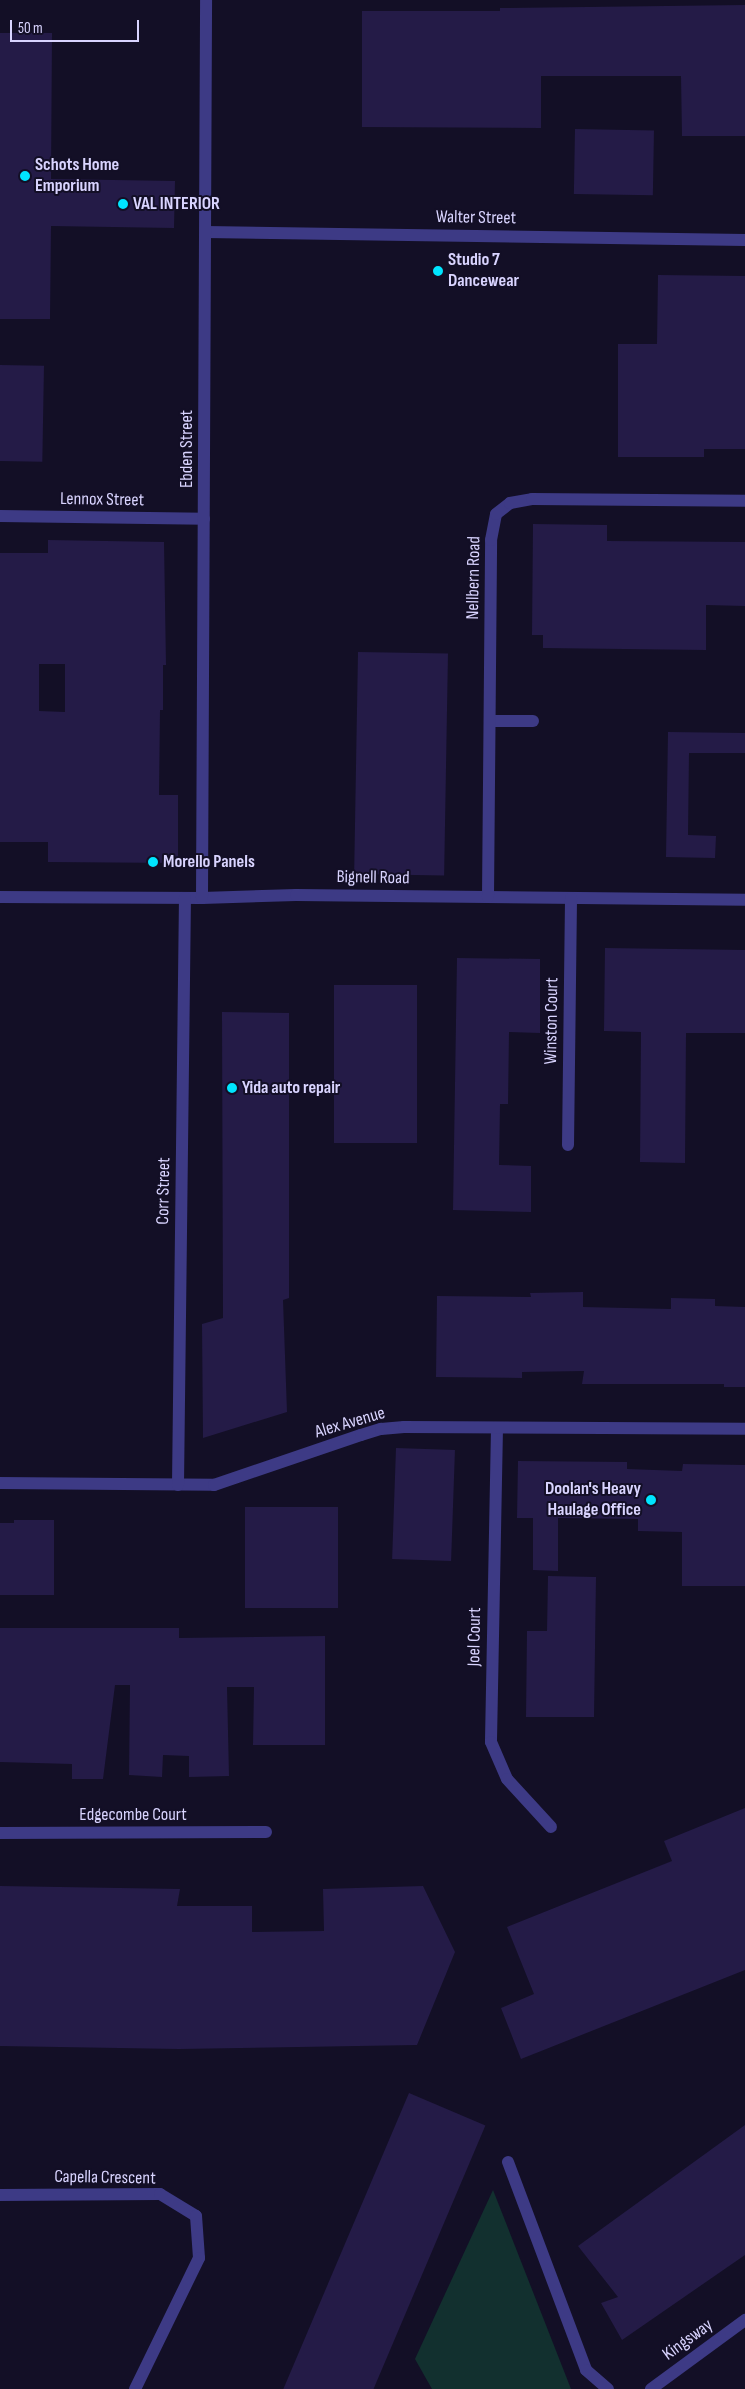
<!DOCTYPE html>
<html>
<head>
<meta charset="utf-8">
<style>
  body { margin:0 }
  #map { position:relative; width:745px; height:2389px; overflow:hidden; background:#130f26; font-family:"Sofia Sans Condensed",sans-serif }
  div>[style] { position:absolute }
  .green>* { inset:0; background:#12302f }
  .building>* { inset:0; background:#241b47; transform-origin:0 0 }
  .minor>* { height:12px; margin:-6px; padding:0 6px; transform-origin:6px; border-radius:6px; background:#3d3a85 }
  .dots>* { width:14px; height:14px; translate:-50% -50%; box-sizing:border-box; border:2px solid #130f26; border-radius:50% }
  span { translate:-50% -50%; white-space:nowrap; text-align:center; line-height:1.15; -webkit-text-stroke:4px #130f26; paint-order:stroke }
  .poi-label { font-size:18px; color:#d9d4ff; font-weight:700 }
  .left { translate:0 -50%; text-align:left }
  .right { translate:-100% -50%; text-align:right }
  .street-label { font-size:18px; color:#d9d4ff }
  .scale { position:absolute; left:10px; top:20px; width:129px; height:22px; box-sizing:border-box; border:2px solid #d9d4ff; border-top:0; padding-left:6px; font-size:15px; line-height:18px; white-space:nowrap; color:#d9d4ff; -webkit-text-stroke:4px #130f26; paint-order:stroke }
</style>
</head>
<body>
<div id="map">
  <div class="green">
    <div style="clip-path:polygon(493px 2190px,571px 2389px,432px 2389px,415px 2359px)"></div>
  </div>
  <div class="building">
    <div style="clip-path:polygon(745px 5px,745px 136px,682px 136px,681px 76px,541px 76px,541px 128px,362px 127px,362px 11px,500px 11px,500px 8px)"></div>
    <div style="clip-path:polygon(0 33px,52px 33px,51px 179px,175px 181px,174px 228px,51px 226px,50px 319px,0 319px)"></div>
    <div style="left:575px;top:129px;width:79px;height:65px;rotate:1deg"></div>
    <div style="clip-path:polygon(658px 275px,745px 276px,745px 449px,704px 449px,704px 457px,618px 457px,618px 344px,657px 344px)"></div>
    <div style="left:0;top:365px;width:44px;height:96px;rotate:1deg"></div>
    <div style="clip-path:polygon(533px 524px,607px 525px,607px 541px,745px 542px,745px 606px,706px 605px,706px 650px,543px 648px,543px 635px,532px 635px)"></div>
    <div style="clip-path:polygon(evenodd,48px 540px,164px 542px,166px 665px,163px 665px,163px 710px,160px 710px,159px 795px,178px 795px,178px 863px,48px 862px,48px 842px,0 842px,0 553px,48px 553px,48px 540px,39px 664px,65px 664px,65px 712px,39px 711px,39px 664px)"></div>
    <div style="left:358px;top:652px;width:90px;height:222px;rotate:1deg"></div>
    <div style="clip-path:polygon(668px 732px,745px 733px,745px 753px,689px 753px,688px 835px,716px 836px,715px 858px,666px 857px)"></div>
    <div style="clip-path:polygon(605px 948px,745px 950px,745px 1033px,686px 1033px,685px 1163px,640px 1162px,641px 1032px,604px 1031px)"></div>
    <div style="clip-path:polygon(457px 958px,540px 959px,540px 1033px,509px 1032px,508px 1104px,500px 1104px,499px 1165px,531px 1166px,531px 1212px,453px 1210px)"></div>
    <div style="left:334px;top:985px;width:83px;height:158px"></div>
    <div style="clip-path:polygon(222px 1012px,289px 1013px,289px 1298px,283px 1300px,287px 1412px,203px 1438px,202px 1324px,223px 1318px)"></div>
    <div style="clip-path:polygon(583px 1292px,583px 1307px,671px 1309px,671px 1298px,715px 1299px,715px 1306px,745px 1307px,745px 1387px,724px 1387px,724px 1384px,582px 1384px,584px 1371px,522px 1372px,522px 1378px,436px 1377px,437px 1296px,531px 1297px,530px 1293px)"></div>
    <div style="left:396px;top:1448px;width:59px;height:111px;rotate:2deg"></div>
    <div style="clip-path:polygon(518px 1461px,627px 1462px,627px 1469px,682px 1471px,683px 1464px,745px 1465px,745px 1586px,682px 1586px,682px 1532px,638px 1531px,638px 1519px,558px 1518px,558px 1571px,533px 1570px,533px 1518px,517px 1518px)"></div>
    <div style="left:245px;top:1507px;width:93px;height:101px"></div>
    <div style="clip-path:polygon(14px 1520px,54px 1520px,54px 1595px,0 1595px,0 1523px,14px 1523px)"></div>
    <div style="clip-path:polygon(548px 1576px,596px 1577px,594px 1717px,526px 1717px,527px 1631px,547px 1631px)"></div>
    <div style="clip-path:polygon(0 1628px,179px 1628px,179px 1638px,325px 1636px,325px 1745px,253px 1745px,254px 1687px,227px 1687px,229px 1776px,189px 1777px,189px 1756px,163px 1755px,162px 1777px,129px 1775px,130px 1685px,115px 1685px,103px 1779px,72px 1779px,72px 1764px,0 1762px)"></div>
    <div style="clip-path:polygon(745px 1808px,745px 1970px,521px 2059px,501px 2008px,534px 1994px,507px 1927px,672px 1861px,664px 1841px)"></div>
    <div style="clip-path:polygon(0 1886px,180px 1889px,177px 1906px,252px 1906px,252px 1932px,324px 1931px,323px 1889px,423px 1886px,455px 1952px,417px 2045px,179px 2049px,0 2046px)"></div>
    <div style="left:409px;top:2093px;width:83px;height:322px;rotate:23deg"></div>
    <div style="clip-path:polygon(745px 2125px,745px 2255px,622px 2340px,601px 2303px,618px 2297px,578px 2246px)"></div>
  </div>
  <div class="minor">
    <div style="left:206px;top:232px;width:539px;rotate:0.85deg"></div>
    <div style="left:0;top:516px;width:204px;rotate:0.8deg"></div>
    <div style="left:490px;top:721px;width:43px"></div>
    <div style="left:0;top:897px;width:202px;rotate:0.3deg"></div>
    <div style="left:202px;top:898px;width:94px;rotate:-1.8deg"></div>
    <div style="left:296px;top:895px;width:449px;rotate:0.6deg"></div>
    <div style="left:488px;top:897px;width:357px;rotate:-89.5deg"></div>
    <div style="left:491px;top:540px;width:26px;rotate:-79deg"></div>
    <div style="left:496px;top:514px;width:18px;rotate:-38deg"></div>
    <div style="left:510px;top:503px;width:22px;rotate:-10deg"></div>
    <div style="left:532px;top:499px;width:213px;rotate:0.5deg"></div>
    <div style="left:202px;top:898px;width:898px;rotate:-89.74deg"></div>
    <div style="left:568px;top:1145px;width:247px;rotate:-89.3deg"></div>
    <div style="left:497px;top:1428px;width:314px;rotate:91.1deg"></div>
    <div style="left:491px;top:1742px;width:40px;rotate:66.6deg"></div>
    <div style="left:507px;top:1779px;width:65px;rotate:47.5deg"></div>
    <div style="left:0;top:1483px;width:214px;rotate:0.5deg"></div>
    <div style="left:214px;top:1485px;width:155px;rotate:-18.8deg"></div>
    <div style="left:361px;top:1435px;width:21px;rotate:-17deg"></div>
    <div style="left:381px;top:1429px;width:23px;rotate:-5deg"></div>
    <div style="left:404px;top:1427px;width:341px;rotate:0.3deg"></div>
    <div style="left:178px;top:1485px;width:587px;rotate:-89.32deg"></div>
    <div style="left:0;top:1833px;width:266px;rotate:-0.2deg"></div>
    <div style="left:508px;top:2162px;width:222px;rotate:69.4deg"></div>
    <div style="left:586px;top:2370px;width:29px;rotate:41deg"></div>
    <div style="left:0;top:2195px;width:160px;rotate:-0.4deg"></div>
    <div style="left:160px;top:2194px;width:42px;rotate:31.4deg"></div>
    <div style="left:196px;top:2216px;width:42px;rotate:85.9deg"></div>
    <div style="left:199px;top:2258px;width:146px;rotate:116deg"></div>
    <div style="left:651px;top:2389px;width:117px;rotate:-36.3deg"></div>
  </div>
  <div class="dots">
    <div style="left:25px;top:176px;background:#00e5ff"></div>
    <div style="left:123px;top:204px;background:#00e5ff"></div>
    <div style="left:438px;top:271px;background:#00e5ff"></div>
    <div style="left:153px;top:862px;background:#00e5ff"></div>
    <div style="left:232px;top:1088px;background:#00e5ff"></div>
    <div style="left:651px;top:1500px;background:#00e5ff"></div>
  </div>
  <div class="poi-label">
    <span class="left" style="left:35px;top:176px">Schots Home<br>Emporium</span>
    <span class="left" style="left:133px;top:204px">VAL INTERIOR</span>
    <span class="left" style="left:448px;top:271px">Studio 7<br>Dancewear</span>
    <span class="left" style="left:163px;top:862px">Morello Panels</span>
    <span class="left" style="left:242px;top:1088px">Yida auto repair</span>
    <span class="right" style="left:641px;top:1500px">Doolan's Heavy<br>Haulage Office</span>
  </div>
  <div class="street-label">
    <span style="left:476px;top:218px;rotate:1deg">Walter Street</span>
    <span style="left:187px;top:449px;rotate:-90deg">Ebden Street</span>
    <span style="left:102px;top:500px;rotate:1deg">Lennox Street</span>
    <span style="left:474px;top:578px;rotate:-89deg">Nellbern Road</span>
    <span style="left:373px;top:878px;rotate:1deg">Bignell Road</span>
    <span style="left:552px;top:1021px;rotate:-89deg">Winston Court</span>
    <span style="left:164px;top:1191px;rotate:-89deg">Corr Street</span>
    <span style="left:350px;top:1423px;rotate:-16deg">Alex Avenue</span>
    <span style="left:475px;top:1637px;rotate:-89deg">Joel Court</span>
    <span style="left:133px;top:1815px">Edgecombe Court</span>
    <span style="left:105px;top:2178px;rotate:1deg">Capella Crescent</span>
    <span style="left:688px;top:2340px;rotate:-36deg">Kingsway</span>
  </div>
  <div class="scale">50 m</div>
</div>
</body>
</html>
